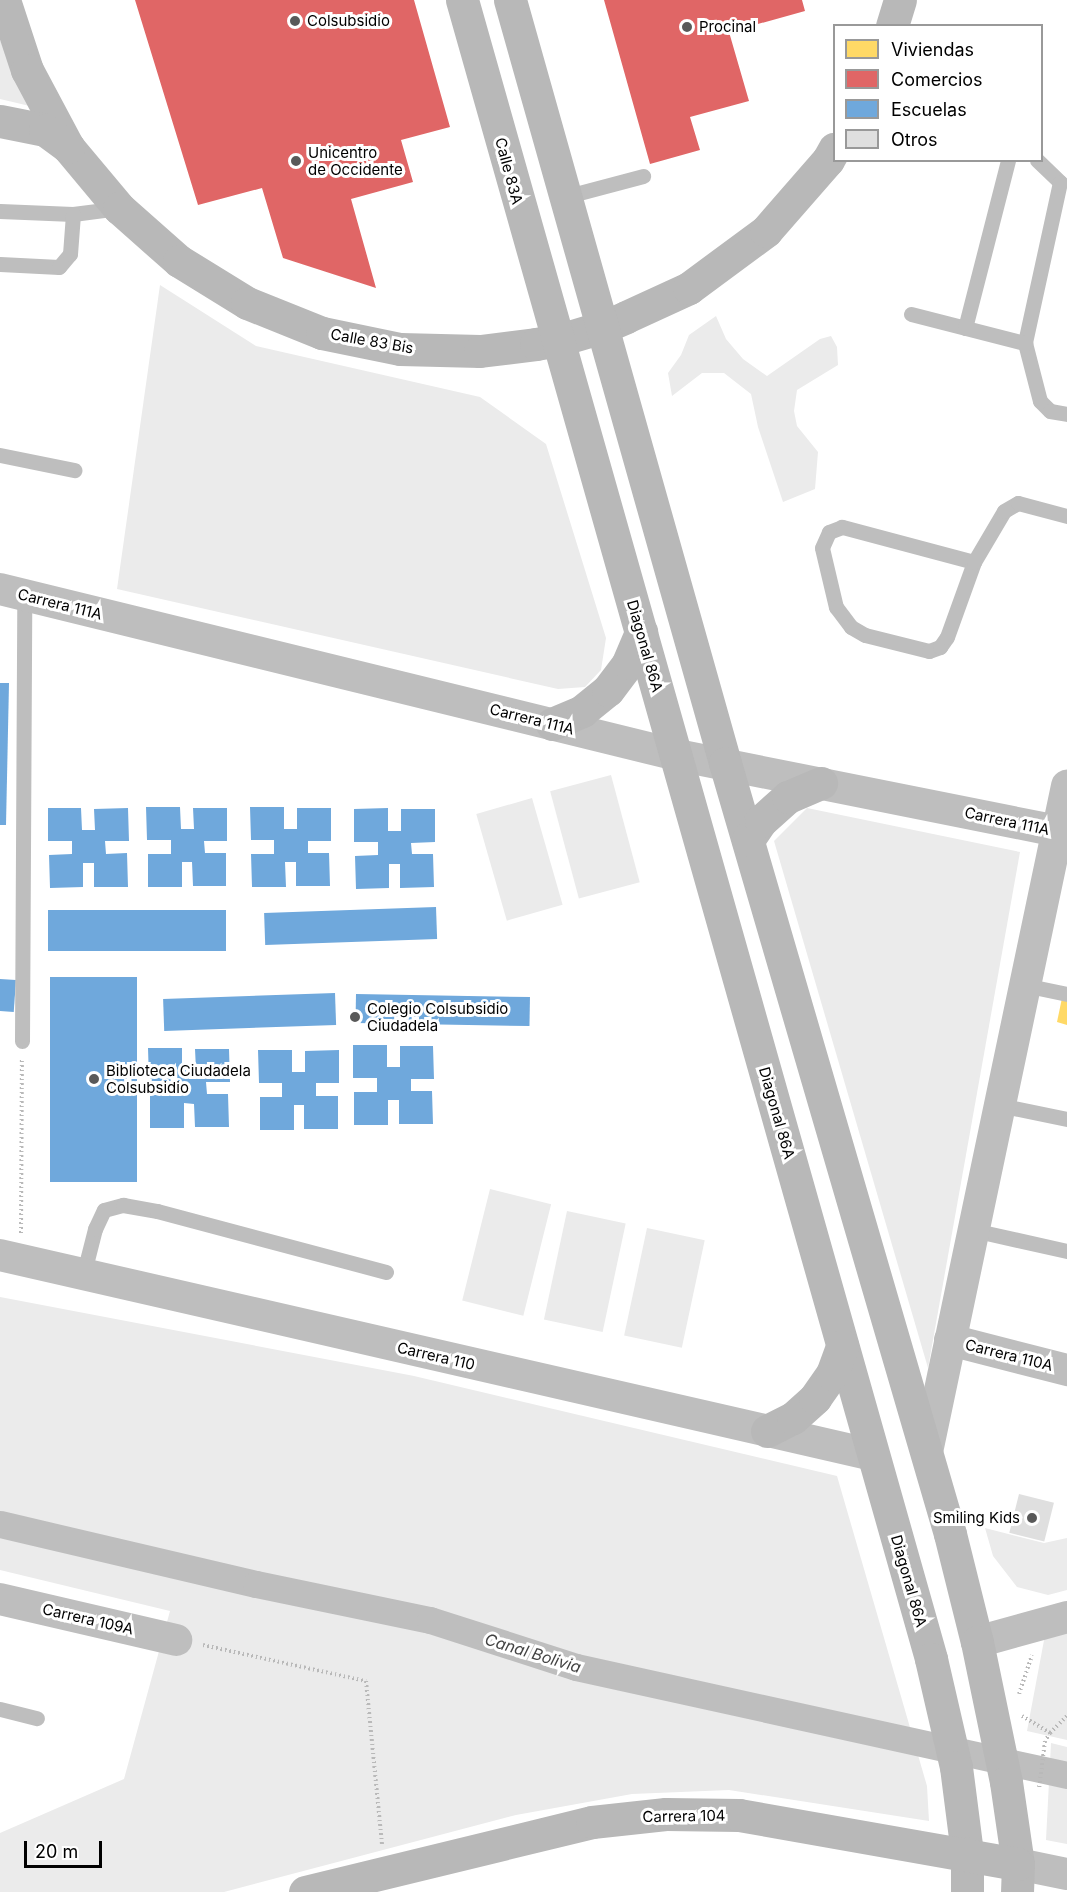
<!DOCTYPE html>
<html>
<head>
<meta charset="utf-8">
<style>
  body { margin:0 }
  #map { position:relative; width:1067px; height:1892px; overflow:hidden; background:#fff; font-family:Inter,sans-serif }
  div>[style] { position:absolute }
  .green>* { inset:0; background:#ebebeb; transform-origin:0 0 }
  .homes>* { inset:0; background:#ffd966 }
  .shops>* { inset:0; background:#e06666 }
  .schools>* { inset:0; background:#6fa8dc; transform-origin:0 0 }
  .canal>* { height:27px; margin:-13.5px; padding:0 13.5px; transform-origin:13.5px; border-radius:13.5px; background:#bebebe }
  .building>* { inset:0; background:#dfdfdf; transform-origin:0 0 }
  .path>* { height:4px; margin-top:-2px; transform-origin:0; background:repeating-linear-gradient(90deg,#b9b9b9 0 1.5px,transparent 0 4.5px) }
  .lane>* { height:15px; margin:-7.5px; padding:0 7.5px; transform-origin:7.5px; border-radius:7.5px; background:#bebebe }
  .street>* { height:32px; margin:-16px; padding:0 16px; transform-origin:16px; border-radius:16px; background:#bebebe }
  .secondary>* { height:33px; margin:-16.5px; padding:0 16.5px; transform-origin:16.5px; border-radius:16.5px; background:#b8b8b8 }
  .dots>* { width:16px; height:16px; translate:-50% -50%; box-sizing:border-box; border:3px solid #fff; border-radius:50% }
  span { translate:-50% -50%; white-space:nowrap; text-align:center; line-height:1.15; -webkit-text-stroke:6px #fff; paint-order:stroke }
  .poi-label { font-size:15px; color:#000 }
  .left { translate:0 -50%; text-align:left }
  .right { translate:-100% -50%; text-align:right }
  .street-label { font-size:15px; color:#000 }
  .water-label { font-size:16px; color:#434343; font-style:italic }
  .legend { position:absolute; left:833px; top:24px; width:210px; height:138px; box-sizing:border-box; background:#fff; border:2px solid #999; margin:0; padding:8px 10px; list-style:none; font-size:18px; color:#000 }
  .legend li { display:flex; align-items:center; gap:12px; height:30px }
  .legend b { width:30px; border:2px solid #999 }
  .scale { position:absolute; left:24px; top:1841px; width:78px; height:27px; box-sizing:border-box; border:3px solid #000; border-top:0; padding-left:8px; font-size:18px; line-height:21px; white-space:nowrap; color:#000; -webkit-text-stroke:4px #fff; paint-order:stroke }
</style>
</head>
<body>
<div id="map">
  <div class="green">
    <div style="clip-path:polygon(0 40px,34px 107px,0 99px)"></div>
    <div style="clip-path:polygon(160px 285px,256px 346px,480px 397px,546px 444px,606px 638px,601px 670px,585px 687px,558px 689px,117px 589px)"></div>
    <div style="clip-path:polygon(716px 316px,726px 339px,743px 359px,767px 376px,820px 339px,831px 336px,837px 347px,838px 365px,797px 390px,794px 411px,797px 426px,818px 452px,815px 489px,783px 502px,758px 427px,751px 394px,724px 373px,702px 373px,672px 396px,668px 373px,681px 355px,689px 335px)"></div>
    <div style="left:611px;top:775px;width:111px;height:63px;rotate:75deg"></div>
    <div style="left:532px;top:798px;width:111px;height:58px;rotate:74deg"></div>
    <div style="clip-path:polygon(807px 808px,1020px 852px,928px 1368px,774px 841px)"></div>
    <div style="left:490px;top:1189px;width:63px;height:115px;rotate:14deg"></div>
    <div style="left:567px;top:1211px;width:60px;height:111px;rotate:12deg"></div>
    <div style="left:647px;top:1228px;width:59px;height:110px;rotate:12deg"></div>
    <div style="clip-path:polygon(0 1297px,414px 1376px,837px 1476px,927px 1786px,929px 1821px,729px 1790px,632px 1794px,516px 1815px,224px 1892px,0 1892px,0 1833px,124px 1779px,170px 1611px,0 1570px)"></div>
    <div style="clip-path:polygon(985px 1528px,1044px 1543px,1067px 1538px,1067px 1590px,1048px 1595px,1017px 1587px,993px 1556px)"></div>
    <div style="clip-path:polygon(1067px 1629px,1067px 1740px,1027px 1731px,1045px 1635px)"></div>
    <div style="clip-path:polygon(1051px 1743px,1067px 1747px,1067px 1844px,1046px 1840px)"></div>
  </div>
  <div class="homes">
    <div style="clip-path:polygon(1062px 998px,1067px 999px,1067px 1025px,1057px 1022px)"></div>
  </div>
  <div class="shops">
    <div style="clip-path:polygon(135px 0,414px 0,450px 127px,401px 140px,413px 182px,351px 199px,376px 288px,283px 258px,262px 188px,198px 205px)"></div>
    <div style="clip-path:polygon(604px 0,802px 0,805px 11px,729px 32px,749px 101px,690px 117px,700px 150px,650px 164px)"></div>
  </div>
  <div class="schools">
    <div style="clip-path:polygon(0 683px,9px 683px,6px 825px,0 825px)"></div>
    <div style="clip-path:polygon(146px 807px,180px 807px,181px 829px,194px 829px,193px 808px,227px 808px,227px 841px,204px 841px,205px 853px,226px 853px,226px 886px,193px 886px,192px 862px,182px 862px,182px 887px,148px 887px,148px 854px,171px 854px,171px 840px,147px 840px)"></div>
    <div style="clip-path:polygon(250px 807px,284px 807px,284px 829px,297px 829px,297px 808px,331px 808px,331px 841px,308px 841px,308px 853px,329px 853px,330px 886px,296px 886px,296px 862px,285px 862px,286px 887px,252px 887px,251px 854px,274px 854px,274px 840px,251px 840px)"></div>
    <div style="clip-path:polygon(48px 808px,81px 808px,82px 830px,95px 830px,94px 809px,128px 808px,129px 841px,105px 841px,106px 854px,127px 853px,128px 887px,94px 887px,94px 863px,83px 863px,83px 887px,50px 888px,49px 855px,72px 854px,72px 841px,48px 841px)"></div>
    <div style="clip-path:polygon(388px 808px,388px 831px,401px 831px,401px 809px,435px 809px,435px 842px,411px 843px,412px 854px,433px 854px,434px 887px,400px 888px,400px 864px,389px 864px,389px 888px,356px 889px,355px 856px,378px 855px,378px 842px,354px 842px,354px 809px)"></div>
    <div style="left:436px;top:907px;width:32px;height:172px;rotate:88deg"></div>
    <div style="left:226px;top:910px;width:41px;height:178px;rotate:90deg"></div>
    <div style="left:50px;top:977px;width:87px;height:205px"></div>
    <div style="left:0;top:979px;width:16px;height:32px;rotate:4deg"></div>
    <div style="left:335px;top:993px;width:32px;height:172px;rotate:88deg"></div>
    <div style="left:356px;top:994px;width:174px;height:29px;rotate:1deg"></div>
    <div style="clip-path:polygon(353px 1045px,387px 1045px,387px 1067px,400px 1067px,400px 1046px,433px 1046px,434px 1079px,411px 1079px,411px 1091px,432px 1091px,433px 1124px,399px 1124px,399px 1100px,388px 1100px,388px 1125px,354px 1125px,354px 1092px,377px 1092px,377px 1078px,353px 1078px)"></div>
    <div style="clip-path:polygon(148px 1048px,182px 1048px,182px 1070px,196px 1070px,195px 1049px,229px 1049px,230px 1082px,206px 1082px,207px 1094px,228px 1094px,229px 1127px,195px 1127px,194px 1104px,184px 1103px,184px 1128px,150px 1128px,150px 1095px,172px 1095px,173px 1081px,149px 1081px)"></div>
    <div style="clip-path:polygon(258px 1050px,292px 1050px,292px 1072px,305px 1072px,305px 1051px,339px 1050px,339px 1083px,316px 1083px,316px 1096px,338px 1096px,338px 1129px,304px 1129px,304px 1105px,294px 1105px,294px 1130px,260px 1130px,260px 1097px,282px 1097px,282px 1083px,259px 1083px)"></div>
  </div>
  <div class="canal">
    <div style="left:0;top:1524px;width:263px;rotate:13.2deg"></div>
    <div style="left:256px;top:1584px;width:178px;rotate:11.7deg"></div>
    <div style="left:430px;top:1620px;width:153px;rotate:17.8deg"></div>
    <div style="left:576px;top:1667px;width:503px;rotate:12.41deg"></div>
  </div>
  <div class="building">
    <div style="left:1019px;top:1494px;width:36px;height:40px;rotate:14deg"></div>
  </div>
  <div class="path">
    <div style="left:21px;top:1233px;width:173px;rotate:-89.7deg"></div>
    <div style="left:203px;top:1645px;width:167px;rotate:12.5deg"></div>
    <div style="left:366px;top:1681px;width:165px;rotate:84.4deg"></div>
    <div style="left:1019px;top:1694px;width:41px;rotate:-71.6deg"></div>
    <div style="left:1022px;top:1716px;width:33px;rotate:31deg"></div>
    <div style="left:1050px;top:1733px;width:9px;rotate:122deg"></div>
    <div style="left:1045px;top:1741px;width:48px;rotate:97.1deg"></div>
    <div style="left:1050px;top:1733px;width:24px;rotate:-45deg"></div>
  </div>
  <div class="lane">
    <div style="left:1037px;top:160px;width:32px;rotate:44deg"></div>
    <div style="left:1060px;top:182px;width:165px;rotate:102.3deg"></div>
    <div style="left:1025px;top:343px;width:60px;rotate:75.5deg"></div>
    <div style="left:1040px;top:401px;width:14px;rotate:45deg"></div>
    <div style="left:1050px;top:411px;width:17px;rotate:10deg"></div>
    <div style="left:564px;top:197px;width:82px;rotate:-14.9deg"></div>
    <div style="left:0;top:211px;width:73px;rotate:2.4deg"></div>
    <div style="left:73px;top:214px;width:46px;rotate:-7.4deg"></div>
    <div style="left:0;top:264px;width:59px;rotate:2.9deg"></div>
    <div style="left:59px;top:267px;width:17px;rotate:-50deg"></div>
    <div style="left:70px;top:254px;width:40px;rotate:-85.7deg"></div>
    <div style="left:911px;top:314px;width:118px;rotate:14.3deg"></div>
    <div style="left:965px;top:328px;width:173px;rotate:-75.6deg"></div>
    <div style="left:0;top:455px;width:76px;rotate:11.5deg"></div>
    <div style="left:974px;top:562px;width:137px;rotate:-165.1deg"></div>
    <div style="left:842px;top:527px;width:14px;rotate:159deg"></div>
    <div style="left:829px;top:532px;width:17px;rotate:114deg"></div>
    <div style="left:822px;top:548px;width:61px;rotate:76.7deg"></div>
    <div style="left:836px;top:607px;width:25px;rotate:53deg"></div>
    <div style="left:851px;top:627px;width:16px;rotate:30deg"></div>
    <div style="left:865px;top:635px;width:66px;rotate:14deg"></div>
    <div style="left:929px;top:651px;width:12px;rotate:-20deg"></div>
    <div style="left:940px;top:647px;width:12px;rotate:-55deg"></div>
    <div style="left:947px;top:637px;width:80px;rotate:-70.2deg"></div>
    <div style="left:974px;top:562px;width:59px;rotate:-59.5deg"></div>
    <div style="left:1004px;top:511px;width:16px;rotate:-30deg"></div>
    <div style="left:1018px;top:503px;width:51px;rotate:14.9deg"></div>
    <div style="left:1024px;top:985px;width:44px;rotate:11.8deg"></div>
    <div style="left:22px;top:1041px;width:445px;rotate:-89.7deg"></div>
    <div style="left:999px;top:1105px;width:69px;rotate:11.6deg"></div>
    <div style="left:973px;top:1230px;width:96px;rotate:12.6deg"></div>
    <div style="left:83px;top:1276px;width:49px;rotate:-75.7deg"></div>
    <div style="left:95px;top:1229px;width:21px;rotate:-65deg"></div>
    <div style="left:104px;top:1210px;width:20px;rotate:-15deg"></div>
    <div style="left:123px;top:1205px;width:35px;rotate:10deg"></div>
    <div style="left:157px;top:1211px;width:237px;rotate:14.9deg"></div>
    <div style="left:0;top:1709px;width:38px;rotate:14deg"></div>
  </div>
  <div class="street">
    <div style="left:0;top:589px;width:697px;rotate:13.78deg"></div>
    <div style="left:677px;top:755px;width:398px;rotate:11.3deg"></div>
    <div style="left:0;top:1255px;width:896px;rotate:12.9deg"></div>
    <div style="left:950px;top:1340px;width:121px;rotate:14.4deg"></div>
    <div style="left:927px;top:1452px;width:681px;rotate:-78.13deg"></div>
    <div style="left:0;top:1599px;width:181px;rotate:13.1deg"></div>
    <div style="left:977px;top:1642px;width:93px;rotate:-15.5deg"></div>
    <div style="left:1018px;top:1864px;width:50px;rotate:11.5deg"></div>
  </div>
  <div class="secondary">
    <div style="left:4px;top:0;width:74px;rotate:71.8deg"></div>
    <div style="left:27px;top:70px;width:87px;rotate:62deg"></div>
    <div style="left:68px;top:147px;width:80px;rotate:50.1deg"></div>
    <div style="left:119px;top:208px;width:80px;rotate:41.5deg"></div>
    <div style="left:179px;top:261px;width:80px;rotate:31.7deg"></div>
    <div style="left:247px;top:303px;width:81px;rotate:21.8deg"></div>
    <div style="left:322px;top:333px;width:80px;rotate:11.6deg"></div>
    <div style="left:400px;top:349px;width:80px;rotate:1.4deg"></div>
    <div style="left:480px;top:351px;width:56px;rotate:-7.1deg"></div>
    <div style="left:536px;top:344px;width:23px;rotate:-10deg"></div>
    <div style="left:559px;top:340px;width:46px;rotate:-16.5deg"></div>
    <div style="left:603px;top:327px;width:25px;rotate:-23deg"></div>
    <div style="left:626px;top:317px;width:69px;rotate:-24.7deg"></div>
    <div style="left:689px;top:288px;width:96px;rotate:-36.5deg"></div>
    <div style="left:766px;top:231px;width:94px;rotate:-48.9deg"></div>
    <div style="left:828px;top:160px;width:13px;rotate:-61deg"></div>
    <div style="left:462px;top:0;width:1724px;rotate:74.21deg"></div>
    <div style="left:931px;top:1659px;width:111px;rotate:77deg"></div>
    <div style="left:956px;top:1767px;width:87px;rotate:82.7deg"></div>
    <div style="left:967px;top:1853px;width:39px;rotate:90deg"></div>
    <div style="left:510px;top:0;width:793px;rotate:74.26deg"></div>
    <div style="left:725px;top:763px;width:803px;rotate:73.73deg"></div>
    <div style="left:950px;top:1534px;width:111px;rotate:76deg"></div>
    <div style="left:977px;top:1642px;width:143px;rotate:78.3deg"></div>
    <div style="left:1006px;top:1782px;width:83px;rotate:81.7deg"></div>
    <div style="left:1018px;top:1864px;width:28px;rotate:92deg"></div>
    <div style="left:892px;top:26px;width:27px;rotate:-73deg"></div>
    <div style="left:0;top:121px;width:46px;rotate:11.3deg"></div>
    <div style="left:45px;top:130px;width:29px;rotate:36deg"></div>
    <div style="left:552px;top:724px;width:33px;rotate:-23deg"></div>
    <div style="left:582px;top:711px;width:33px;rotate:-39deg"></div>
    <div style="left:608px;top:690px;width:34px;rotate:-53deg"></div>
    <div style="left:628px;top:663px;width:34px;rotate:-67deg"></div>
    <div style="left:748px;top:840px;width:23px;rotate:-56deg"></div>
    <div style="left:761px;top:821px;width:36px;rotate:-42deg"></div>
    <div style="left:788px;top:797px;width:36px;rotate:-23deg"></div>
    <div style="left:767px;top:1431px;width:29px;rotate:-27deg"></div>
    <div style="left:793px;top:1418px;width:30px;rotate:-42deg"></div>
    <div style="left:815px;top:1398px;width:29px;rotate:-55deg"></div>
    <div style="left:832px;top:1374px;width:30px;rotate:-70deg"></div>
    <div style="left:305px;top:1892px;width:295px;rotate:-13.7deg"></div>
    <div style="left:592px;top:1822px;width:74px;rotate:-6.2deg"></div>
    <div style="left:666px;top:1814px;width:73px;rotate:0.8deg"></div>
    <div style="left:739px;top:1815px;width:283px;rotate:10deg"></div>
  </div>
  <div class="dots">
    <div style="left:295px;top:21px;background:#595959"></div>
    <div style="left:687px;top:27px;background:#595959"></div>
    <div style="left:296px;top:161px;background:#595959"></div>
    <div style="left:355px;top:1017px;background:#595959"></div>
    <div style="left:94px;top:1079px;background:#595959"></div>
    <div style="left:1032px;top:1518px;background:#595959"></div>
  </div>
  <div class="poi-label">
    <span class="left" style="left:307px;top:21px">Colsubsidio</span>
    <span class="left" style="left:699px;top:27px">Procinal</span>
    <span class="left" style="left:308px;top:161px">Unicentro<br>de Occidente</span>
    <span class="left" style="left:367px;top:1017px">Colegio Colsubsidio<br>Ciudadela</span>
    <span class="left" style="left:106px;top:1079px">Biblioteca Ciudadela<br>Colsubsidio</span>
    <span class="right" style="left:1020px;top:1518px">Smiling Kids</span>
  </div>
  <div class="street-label">
    <span style="left:509px;top:171px;rotate:75deg">Calle 83A</span>
    <span style="left:372px;top:341px;rotate:10deg">Calle 83 Bis</span>
    <span style="left:60px;top:604px;rotate:14deg">Carrera 111A</span>
    <span style="left:645px;top:646px;rotate:74deg">Diagonal 86A</span>
    <span style="left:532px;top:719px;rotate:14deg">Carrera 111A</span>
    <span style="left:1007px;top:821px;rotate:12deg">Carrera 111A</span>
    <span style="left:777px;top:1113px;rotate:74deg">Diagonal 86A</span>
    <span style="left:1009px;top:1355px;rotate:14deg">Carrera 110A</span>
    <span style="left:436px;top:1356px;rotate:13deg">Carrera 110</span>
    <span style="left:909px;top:1581px;rotate:74deg">Diagonal 86A</span>
    <span style="left:88px;top:1619px;rotate:13deg">Carrera 109A</span>
    <span style="left:684px;top:1816px;rotate:-1deg">Carrera 104</span>
  </div>
  <div class="water-label">
    <span style="left:533px;top:1653px;rotate:17deg">Canal Bolivia</span>
  </div>
  <ul class="legend">
  <li><b style="height:16px;background:#ffd966"></b>Viviendas</li>
  <li><b style="height:16px;background:#e06666"></b>Comercios</li>
  <li><b style="height:16px;background:#6fa8dc"></b>Escuelas</li>
  <li><b style="height:16px;background:#dfdfdf"></b>Otros</li>
  </ul>
  <div class="scale">20 m</div>
</div>
</body>
</html>
